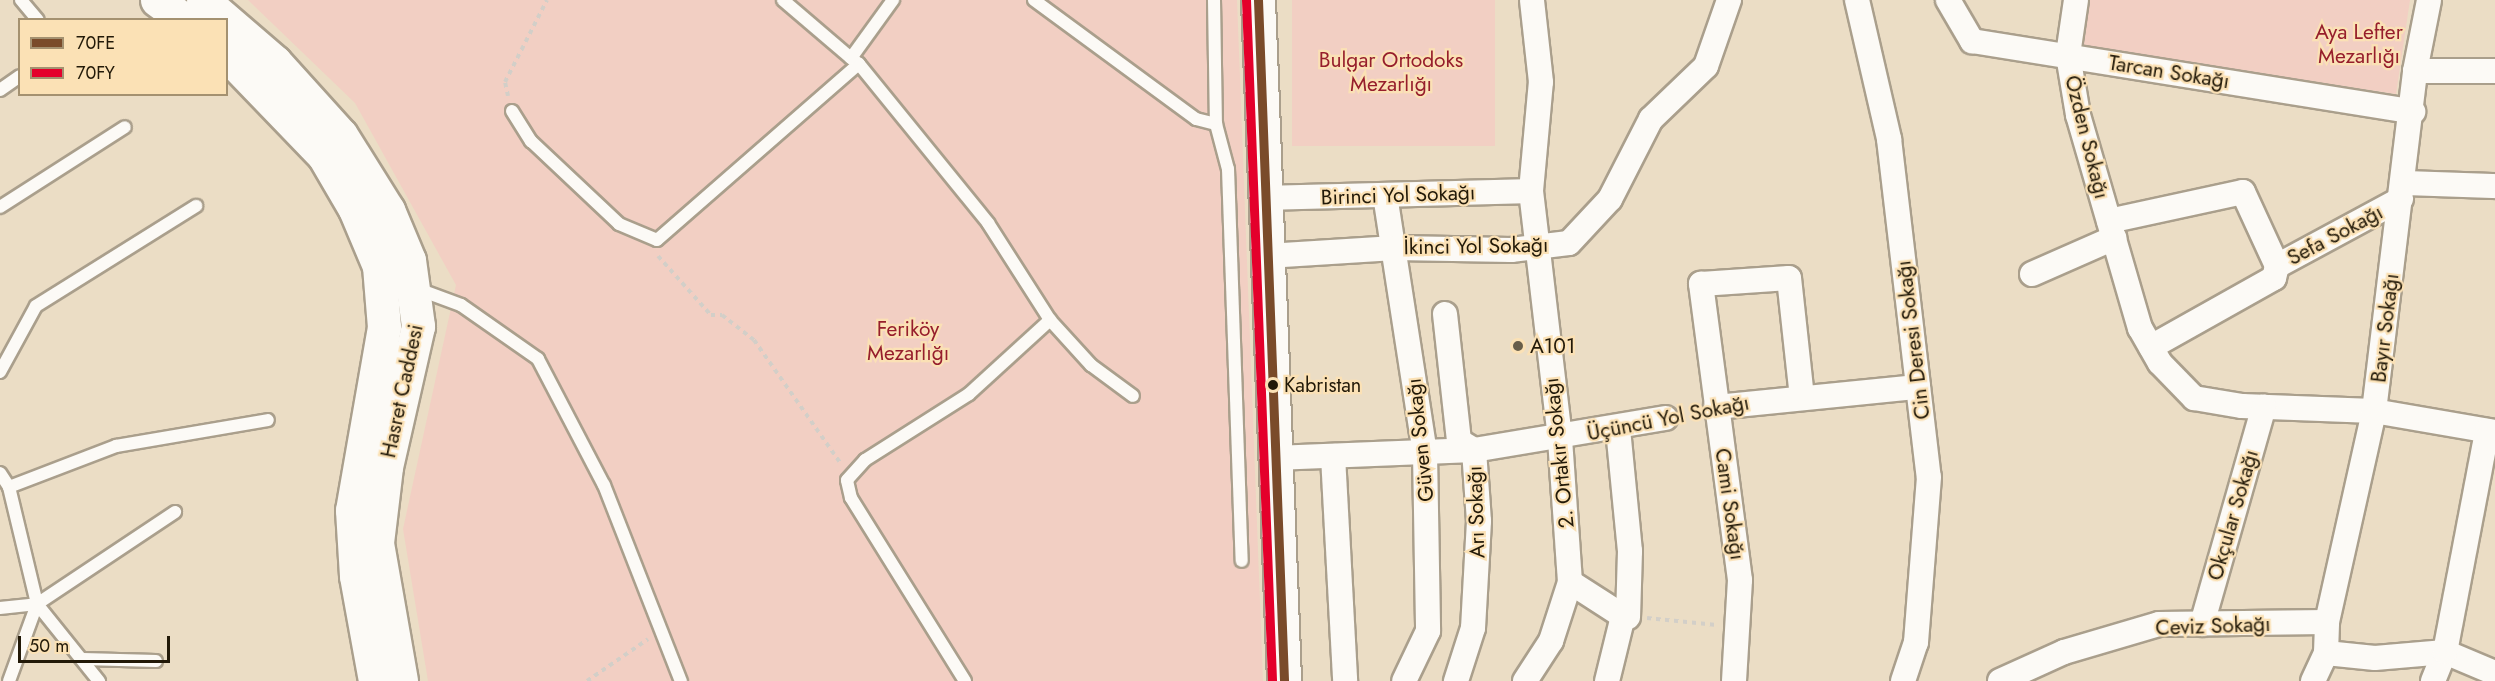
<!DOCTYPE html>
<html>
<head>
<meta charset="utf-8">
<style>
  body { margin:0 }
  #map { position:relative; width:2495px; height:681px; overflow:hidden; background:#ebddc5; font-family:Jost,sans-serif }
  div>[style] { position:absolute }
  .green>* { inset:0; background:#f2cfc3; transform-origin:0 0 }
  .path>* { height:4px; margin-top:-2px; transform-origin:0; background:repeating-linear-gradient(90deg,#d3cfc8 0 4.5px,transparent 0 9px) }
  .roads { filter:drop-shadow(2px 0 #aa9f8c) drop-shadow(-2px 0 #aa9f8c) drop-shadow(0 2px #aa9f8c) drop-shadow(0 -2px #aa9f8c) }
  .lane>* { height:12px; margin:-6px; padding:0 6px; transform-origin:6px; border-radius:6px; background:#fcfaf6 }
  .street>* { height:24px; margin:-12px; padding:0 12px; transform-origin:12px; border-radius:12px; background:#fcfaf6 }
  .secondary>* { height:33px; margin:-16.5px; padding:0 16.5px; transform-origin:16.5px; border-radius:16.5px; background:#fcfaf6 }
  .primary>* { height:33px; margin:-16.5px; padding:0 16.5px; transform-origin:16.5px; border-radius:16.5px; background:#fcfaf6 }
  .bus-1>* { height:9px; margin:-4.5px; padding:0 4.5px; transform-origin:4.5px; border-radius:4.5px; background:#7a4b2a }
  .bus-2>* { height:9px; margin:-4.5px; padding:0 4.5px; transform-origin:4.5px; border-radius:4.5px; background:#e4002b }
  .dots>* { width:16px; height:16px; translate:-50% -50%; box-sizing:border-box; border:3px solid #fbe1b5; border-radius:50% }
  span { translate:-50% -50%; white-space:nowrap; text-align:center; line-height:1.15; -webkit-text-stroke:4.5px #fbe1b5; paint-order:stroke }
  .bus-label { font-size:20px; color:#221908 }
  .left { translate:0 -50%; text-align:left }
  .park-label { font-size:21px; color:#961e2c }
  .street-label { font-size:21px; color:#221908 }
  .poi-label { font-size:21px; color:#221908 }
  .legend { position:absolute; left:18px; top:18px; width:210px; height:78px; box-sizing:border-box; background:#fbe1b5; border:2px solid #a49170; margin:0; padding:8px 10px; list-style:none; font-size:18px; color:#221908 }
  .legend li { display:flex; align-items:center; gap:12px; height:30px }
  .legend b { width:30px; border:2px solid #a49170 }
  .scale { position:absolute; left:18px; top:636px; width:152px; height:27px; box-sizing:border-box; border:3px solid #221908; border-top:0; padding-left:8px; font-size:18px; line-height:21px; white-space:nowrap; color:#221908; -webkit-text-stroke:4px #fbe1b5; paint-order:stroke }
</style>
</head>
<body>
<div id="map">
  <div class="green">
    <div style="clip-path:polygon(248px 0,1237px 0,1263px 681px,428px 681px,403px 529px,456px 285px,355px 103px)"></div>
    <div style="left:1292px;top:0;width:203px;height:146px"></div>
    <div style="clip-path:polygon(2087px 0,2410px 0,2396px 94px,2081px 47px)"></div>
  </div>
  <div class="path">
    <div style="left:508px;top:96px;width:14px;rotate:-102deg"></div>
    <div style="left:505px;top:82px;width:92px;rotate:-62.9deg"></div>
    <div style="left:658px;top:256px;width:79px;rotate:48.1deg"></div>
    <div style="left:711px;top:315px;width:11px"></div>
    <div style="left:722px;top:315px;width:41px;rotate:38deg"></div>
    <div style="left:754px;top:340px;width:151px;rotate:54.9deg"></div>
    <div style="left:1647px;top:618px;width:70px;rotate:5.7deg"></div>
    <div style="left:587px;top:681px;width:74px;rotate:-34.5deg"></div>
  </div>
  <div class="roads">
    <div class="lane">
      <div style="left:21px;top:0;width:26px;rotate:50deg"></div>
      <div style="left:783px;top:0;width:89px;rotate:40.5deg"></div>
      <div style="left:1034px;top:0;width:201px;rotate:36.3deg"></div>
      <div style="left:1196px;top:119px;width:21px;rotate:14deg"></div>
      <div style="left:1216px;top:124px;width:47px;rotate:75.1deg"></div>
      <div style="left:1228px;top:169px;width:392px;rotate:88deg"></div>
      <div style="left:1214px;top:0;width:124px;rotate:89.1deg"></div>
      <div style="left:859px;top:64px;width:205px;rotate:50.9deg"></div>
      <div style="left:988px;top:223px;width:115px;rotate:57.4deg"></div>
      <div style="left:1050px;top:320px;width:61px;rotate:47.7deg"></div>
      <div style="left:1091px;top:365px;width:52px;rotate:36.4deg"></div>
      <div style="left:0;top:90px;width:24px;rotate:-35deg"></div>
      <div style="left:512px;top:111px;width:36px;rotate:58deg"></div>
      <div style="left:531px;top:141px;width:121px;rotate:43.3deg"></div>
      <div style="left:619px;top:224px;width:41px;rotate:22.8deg"></div>
      <div style="left:657px;top:240px;width:268px;rotate:-41.1deg"></div>
      <div style="left:859px;top:64px;width:10px;rotate:-143deg"></div>
      <div style="left:851px;top:58px;width:72px;rotate:-54.1deg"></div>
      <div style="left:0;top:207px;width:148px;rotate:-32.6deg"></div>
      <div style="left:415px;top:288px;width:49px;rotate:20.3deg"></div>
      <div style="left:461px;top:305px;width:94px;rotate:35deg"></div>
      <div style="left:538px;top:359px;width:142px;rotate:62.4deg"></div>
      <div style="left:604px;top:485px;width:211px;rotate:68.6deg"></div>
      <div style="left:0;top:372px;width:75px;rotate:-61.4deg"></div>
      <div style="left:36px;top:306px;width:189px;rotate:-32deg"></div>
      <div style="left:0;top:473px;width:17px;rotate:57deg"></div>
      <div style="left:9px;top:487px;width:120px;rotate:76.5deg"></div>
      <div style="left:37px;top:604px;width:99px;rotate:51.2deg"></div>
      <div style="left:9px;top:487px;width:115px;rotate:-21deg"></div>
      <div style="left:116px;top:446px;width:154px;rotate:-9.7deg"></div>
      <div style="left:0;top:608px;width:37px;rotate:-6deg"></div>
      <div style="left:37px;top:604px;width:166px;rotate:-33.7deg"></div>
      <div style="left:83px;top:659px;width:73px;rotate:1.6deg"></div>
      <div style="left:9px;top:681px;width:82px;rotate:-70deg"></div>
      <div style="left:965px;top:681px;width:216px;rotate:-121.9deg"></div>
      <div style="left:851px;top:498px;width:18px;rotate:-103deg"></div>
      <div style="left:847px;top:480px;width:27px;rotate:-48deg"></div>
      <div style="left:865px;top:460px;width:123px;rotate:-32.4deg"></div>
      <div style="left:969px;top:394px;width:110px;rotate:-42.4deg"></div>
    </div>
    <div class="street">
      <div style="left:1857px;top:0;width:143px;rotate:77deg"></div>
      <div style="left:1889px;top:139px;width:340px;rotate:83.3deg"></div>
      <div style="left:1929px;top:477px;width:166px;rotate:94.5deg"></div>
      <div style="left:1916px;top:642px;width:41px;rotate:108.4deg"></div>
      <div style="left:1948px;top:0;width:48px;rotate:59.7deg"></div>
      <div style="left:1972px;top:41px;width:447px;rotate:9.1deg"></div>
      <div style="left:2076px;top:0;width:56px;rotate:98.3deg"></div>
      <div style="left:2068px;top:55px;width:61px;rotate:80.5deg"></div>
      <div style="left:2078px;top:115px;width:222px;rotate:73.8deg"></div>
      <div style="left:2140px;top:328px;width:40px;rotate:60.3deg"></div>
      <div style="left:2160px;top:363px;width:49px;rotate:45.8deg"></div>
      <div style="left:2194px;top:398px;width:49px;rotate:9.5deg"></div>
      <div style="left:2242px;top:406px;width:132px;rotate:2.2deg"></div>
      <div style="left:2374px;top:411px;width:123px;rotate:9.8deg"></div>
      <div style="left:2415px;top:71px;width:80px"></div>
      <div style="left:2403px;top:183px;width:92px;rotate:1.9deg"></div>
      <div style="left:1385px;top:195px;width:261px;rotate:81.2deg"></div>
      <div style="left:1425px;top:453px;width:178px;rotate:89deg"></div>
      <div style="left:1428px;top:631px;width:55px;rotate:115.6deg"></div>
      <div style="left:1265px;top:198px;width:266px;rotate:-1.5deg"></div>
      <div style="left:2109px;top:221px;width:137px;rotate:-12.2deg"></div>
      <div style="left:2243px;top:192px;width:81px;rotate:65.3deg"></div>
      <div style="left:1267px;top:256px;width:128px;rotate:-3.6deg"></div>
      <div style="left:1395px;top:248px;width:116px;rotate:1deg"></div>
      <div style="left:1511px;top:250px;width:58px;rotate:-6.9deg"></div>
      <div style="left:1569px;top:243px;width:60px;rotate:-47deg"></div>
      <div style="left:1610px;top:199px;width:90px;rotate:-62.9deg"></div>
      <div style="left:1651px;top:119px;width:76px;rotate:-43.9deg"></div>
      <div style="left:1706px;top:66px;width:70px;rotate:-70.8deg"></div>
      <div style="left:2032px;top:274px;width:90px;rotate:-23.7deg"></div>
      <div style="left:1445px;top:314px;width:128px;rotate:83.7deg"></div>
      <div style="left:1459px;top:441px;width:17px;rotate:31deg"></div>
      <div style="left:1474px;top:450px;width:71px;rotate:86deg"></div>
      <div style="left:1479px;top:521px;width:107px;rotate:93.2deg"></div>
      <div style="left:1473px;top:628px;width:56px;rotate:107.8deg"></div>
      <div style="left:2151px;top:347px;width:141px;rotate:-29.3deg"></div>
      <div style="left:2274px;top:278px;width:12px;rotate:-76deg"></div>
      <div style="left:2277px;top:266px;width:141px;rotate:-28.4deg"></div>
      <div style="left:1716px;top:407px;width:203px;rotate:-5.7deg"></div>
      <div style="left:1618px;top:429px;width:123px;rotate:84.4deg"></div>
      <div style="left:1630px;top:551px;width:66px;rotate:91.7deg"></div>
      <div style="left:1333px;top:456px;width:225px;rotate:86.9deg"></div>
      <div style="left:1274px;top:458px;width:200px;rotate:-2.3deg"></div>
      <div style="left:1474px;top:450px;width:194px;rotate:-9.5deg"></div>
      <div style="left:1570px;top:582px;width:63px;rotate:32.7deg"></div>
      <div style="left:1623px;top:616px;width:67px;rotate:103.8deg"></div>
      <div style="left:2202px;top:624px;width:226px;rotate:-74.1deg"></div>
      <div style="left:2326px;top:653px;width:31px;rotate:-88deg"></div>
      <div style="left:2327px;top:622px;width:216px;rotate:-77.4deg"></div>
      <div style="left:2374px;top:411px;width:342px;rotate:-83.1deg"></div>
      <div style="left:2415px;top:71px;width:72px;rotate:-78.8deg"></div>
      <div style="left:1525px;top:681px;width:48px;rotate:-57deg"></div>
      <div style="left:1551px;top:641px;width:62px;rotate:-72.1deg"></div>
      <div style="left:1570px;top:582px;width:144px;rotate:-94deg"></div>
      <div style="left:1560px;top:438px;width:249px;rotate:-96.7deg"></div>
      <div style="left:1531px;top:191px;width:109px;rotate:-84.8deg"></div>
      <div style="left:1541px;top:82px;width:82px;rotate:-96.3deg"></div>
      <div style="left:1734px;top:681px;width:101px;rotate:-86.6deg"></div>
      <div style="left:1740px;top:580px;width:299px;rotate:-97.5deg"></div>
      <div style="left:1701px;top:284px;width:88px;rotate:-3.9deg"></div>
      <div style="left:1789px;top:278px;width:120px;rotate:83.8deg"></div>
      <div style="left:2000px;top:681px;width:70px;rotate:-24.4deg"></div>
      <div style="left:2064px;top:652px;width:99px;rotate:-16.4deg"></div>
      <div style="left:2159px;top:624px;width:168px;rotate:-0.7deg"></div>
      <div style="left:2313px;top:681px;width:31px;rotate:-65deg"></div>
      <div style="left:2326px;top:653px;width:49px;rotate:5.8deg"></div>
      <div style="left:2375px;top:658px;width:70px;rotate:-4.9deg"></div>
      <div style="left:2445px;top:652px;width:54px;rotate:22.8deg"></div>
      <div style="left:2433px;top:681px;width:31px;rotate:-68deg"></div>
      <div style="left:2445px;top:652px;width:225px;rotate:-79.2deg"></div>
    </div>
    <div class="secondary">
      <div style="left:1258px;top:0;width:681px;rotate:87.81deg"></div>
    </div>
    <div class="primary">
      <div style="left:157px;top:0;width:34px;rotate:36deg"></div>
      <div style="left:203px;top:0;width:95px;rotate:40.7deg"></div>
      <div style="left:275px;top:62px;width:98px;rotate:47.9deg"></div>
      <div style="left:341px;top:135px;width:89px;rotate:57.9deg"></div>
      <div style="left:388px;top:210px;width:54px;rotate:67.2deg"></div>
      <div style="left:409px;top:260px;width:67px;rotate:82.2deg"></div>
      <div style="left:418px;top:326px;width:145px;rotate:102.8deg"></div>
      <div style="left:386px;top:467px;width:77px;rotate:96.8deg"></div>
      <div style="left:377px;top:543px;width:140px;rotate:80.1deg"></div>
      <div style="left:226px;top:54px;width:141px;rotate:46.1deg"></div>
      <div style="left:324px;top:156px;width:61px;rotate:59.7deg"></div>
      <div style="left:355px;top:209px;width:62px;rotate:67.2deg"></div>
      <div style="left:379px;top:266px;width:61px;rotate:85.3deg"></div>
      <div style="left:384px;top:327px;width:186px;rotate:99.9deg"></div>
      <div style="left:352px;top:510px;width:66px;rotate:86.5deg"></div>
      <div style="left:356px;top:576px;width:107px;rotate:79.7deg"></div>
    </div>
  </div>
  <div class="bus-1">
    <div style="left:1258px;top:0;width:681px;rotate:87.81deg"></div>
  </div>
  <div class="bus-2">
    <div style="left:1246px;top:0;width:681px;rotate:87.81deg"></div>
  </div>
  <div class="dots">
    <div style="left:1518px;top:346px;background:#685e4a"></div>
    <div style="left:1273px;top:385px;background:#221908"></div>
  </div>
  <div class="bus-label">
    <span class="left" style="left:1284px;top:385px">Kabristan</span>
  </div>
  <div class="park-label">
    <span style="left:2359px;top:44px">Aya Lefter<br>Mezarlığı</span>
    <span style="left:1391px;top:72px">Bulgar Ortodoks<br>Mezarlığı</span>
    <span style="left:908px;top:341px">Feriköy<br>Mezarlığı</span>
  </div>
  <div class="street-label">
    <span style="left:2169px;top:72px;rotate:9deg">Tarcan Sokağı</span>
    <span style="left:2087px;top:137px;rotate:76deg">Özden Sokağı</span>
    <span style="left:1398px;top:195px;rotate:-2deg">Birinci Yol Sokağı</span>
    <span style="left:2335px;top:235px;rotate:-28deg">Sefa Sokağı</span>
    <span style="left:1476px;top:246px;rotate:-1deg">İkinci Yol Sokağı</span>
    <span style="left:2385px;top:328px;rotate:-83deg">Bayır Sokağı</span>
    <span style="left:1913px;top:340px;rotate:-97deg">Cin Deresi Sokağı</span>
    <span style="left:402px;top:391px;rotate:-78deg">Hasret Caddesi</span>
    <span style="left:1668px;top:418px;rotate:-11deg">Üçüncü Yol Sokağı</span>
    <span style="left:1420px;top:440px;rotate:-96deg">Güven Sokağı</span>
    <span style="left:1559px;top:453px;rotate:-96deg">2. Ortakır Sokağı</span>
    <span style="left:1730px;top:504px;rotate:82deg">Cami Sokağı</span>
    <span style="left:1476px;top:512px;rotate:-92deg">Arı Sokağı</span>
    <span style="left:2233px;top:515px;rotate:-74deg">Okçular Sokağı</span>
    <span style="left:2213px;top:626px;rotate:-2deg">Ceviz Sokağı</span>
  </div>
  <div class="poi-label">
    <span class="left" style="left:1530px;top:346px">A101</span>
  </div>
  <ul class="legend">
  <li><b style="height:8px;background:#7a4b2a"></b>70FE</li>
  <li><b style="height:8px;background:#e4002b"></b>70FY</li>
  </ul>
  <div class="scale">50 m</div>
</div>
</body>
</html>
